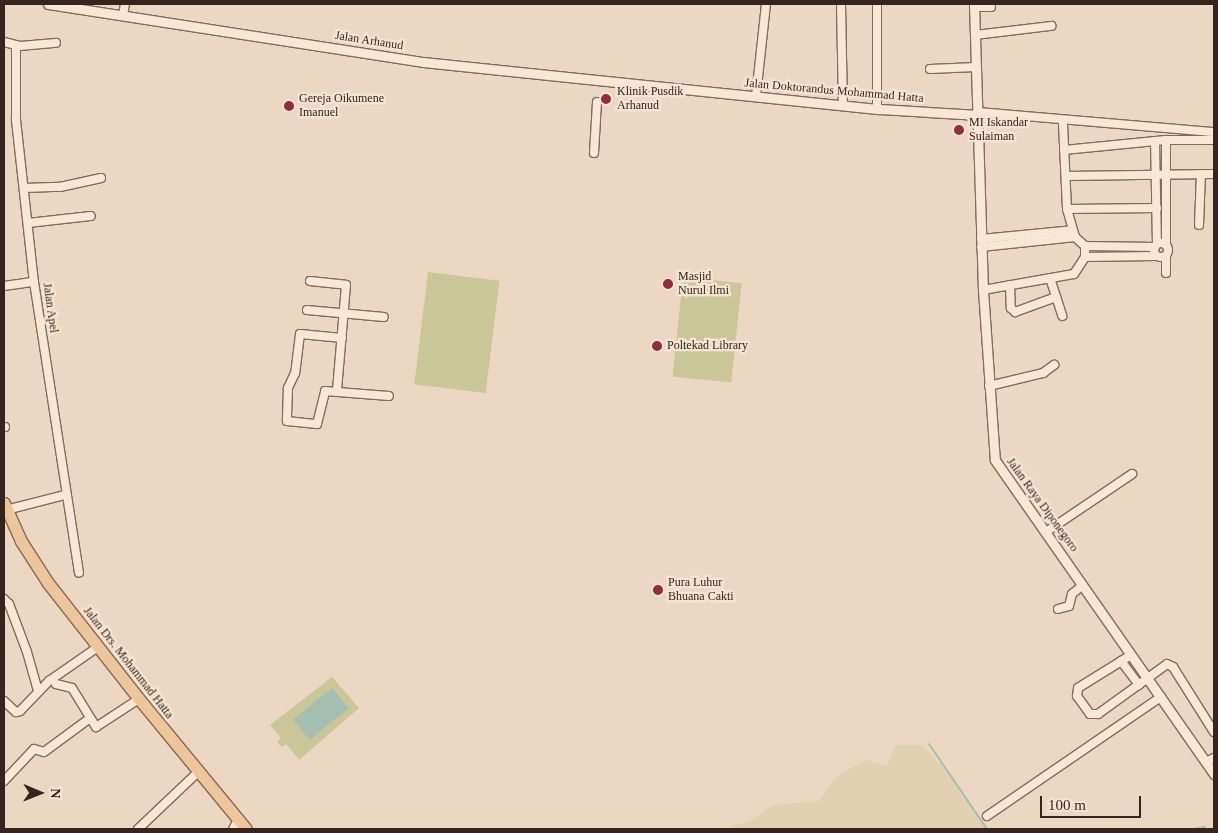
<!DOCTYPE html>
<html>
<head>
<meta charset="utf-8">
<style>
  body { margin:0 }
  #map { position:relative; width:1218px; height:833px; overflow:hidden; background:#ecd8c2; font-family:"Times New Roman",serif }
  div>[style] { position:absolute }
  .farmland>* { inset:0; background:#e1d1b0 }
  .green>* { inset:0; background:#c9c697; transform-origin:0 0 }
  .water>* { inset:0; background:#a4bfb2; transform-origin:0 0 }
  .stream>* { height:2px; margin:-1px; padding:0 1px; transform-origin:1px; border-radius:1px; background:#a4bfb2 }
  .roads { filter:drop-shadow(1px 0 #856a5a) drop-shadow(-1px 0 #856a5a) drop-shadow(0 1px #856a5a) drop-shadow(0 -1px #856a5a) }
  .minor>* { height:8px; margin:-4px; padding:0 4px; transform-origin:4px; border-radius:4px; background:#f7e7d5 }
  .minor>.ring { margin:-4px; padding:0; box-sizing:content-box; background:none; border:8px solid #f7e7d5; border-radius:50% }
  .tertiary>* { height:9px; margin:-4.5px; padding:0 4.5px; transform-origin:4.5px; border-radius:4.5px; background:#f7e7d5 }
  .primary>* { height:11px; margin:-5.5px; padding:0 5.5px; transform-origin:5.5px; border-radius:5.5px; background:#eec69b }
  .dots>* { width:14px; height:14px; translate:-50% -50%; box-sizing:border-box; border:2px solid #f4e4d1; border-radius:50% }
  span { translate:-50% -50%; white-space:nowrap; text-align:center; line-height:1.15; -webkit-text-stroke:4.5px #f4e4d1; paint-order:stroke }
  .street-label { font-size:12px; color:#35251e }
  .poi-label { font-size:12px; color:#35251e }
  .left { translate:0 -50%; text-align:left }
  .frame { position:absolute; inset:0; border:5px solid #35251e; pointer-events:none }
  .north { position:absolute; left:15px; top:768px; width:50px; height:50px; -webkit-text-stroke:4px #f4e4d1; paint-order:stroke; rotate:91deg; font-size:14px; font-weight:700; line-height:20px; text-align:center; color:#35251e }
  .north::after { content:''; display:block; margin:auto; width:18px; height:22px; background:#35251e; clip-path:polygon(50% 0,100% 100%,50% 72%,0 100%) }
  .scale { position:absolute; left:1040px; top:796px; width:101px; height:22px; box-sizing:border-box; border:2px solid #35251e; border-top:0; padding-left:6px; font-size:15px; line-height:18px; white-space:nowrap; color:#35251e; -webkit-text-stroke:4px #f4e4d1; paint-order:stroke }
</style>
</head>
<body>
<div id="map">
  <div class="farmland">
    <div style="clip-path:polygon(896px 745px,922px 745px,952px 776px,987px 829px,732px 829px,734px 825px,750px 821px,773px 805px,819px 801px,837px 776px,866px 760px,887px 766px)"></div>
  </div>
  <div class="green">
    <div style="left:428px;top:272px;width:72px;height:113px;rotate:7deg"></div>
    <div style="left:683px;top:277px;width:59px;height:100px;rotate:6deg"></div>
    <div style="clip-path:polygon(332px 677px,359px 708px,299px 760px,286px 744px,282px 747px,277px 742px,281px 738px,270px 725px)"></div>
  </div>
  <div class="water">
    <div style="left:332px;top:688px;width:26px;height:50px;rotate:51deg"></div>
  </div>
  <div class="stream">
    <div style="left:929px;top:744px;width:103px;rotate:55.7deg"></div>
    <div style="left:1194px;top:829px;width:11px;rotate:-10deg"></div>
  </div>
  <div class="roads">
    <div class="minor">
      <div style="left:841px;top:4px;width:101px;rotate:88.9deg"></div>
      <div style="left:877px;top:4px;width:105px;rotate:90deg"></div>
      <div style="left:974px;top:7px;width:17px"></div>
      <div style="left:123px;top:15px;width:11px;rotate:-80deg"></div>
      <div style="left:975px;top:35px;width:77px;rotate:-6.8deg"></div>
      <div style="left:4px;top:42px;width:16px;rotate:14deg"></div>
      <div style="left:20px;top:46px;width:36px;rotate:-5deg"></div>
      <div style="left:16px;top:45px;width:75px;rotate:90deg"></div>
      <div style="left:16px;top:120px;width:163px;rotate:83.7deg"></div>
      <div style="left:34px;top:282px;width:294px;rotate:81.2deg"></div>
      <div style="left:930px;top:69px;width:46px;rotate:-2.5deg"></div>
      <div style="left:756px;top:96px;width:93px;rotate:-83.8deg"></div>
      <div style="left:979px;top:112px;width:236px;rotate:4.9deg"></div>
      <div style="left:1063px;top:124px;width:85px;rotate:87.3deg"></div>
      <div style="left:1067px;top:209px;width:29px;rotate:74deg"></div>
      <div style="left:1075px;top:237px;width:13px;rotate:42deg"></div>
      <div style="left:1085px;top:246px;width:70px;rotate:0.8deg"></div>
      <div style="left:1155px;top:141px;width:103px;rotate:88.9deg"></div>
      <div style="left:1064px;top:150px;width:102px;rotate:-5.6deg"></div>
      <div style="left:1166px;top:140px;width:48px"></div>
      <div style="left:594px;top:153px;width:51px;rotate:-86.6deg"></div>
      <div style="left:1066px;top:176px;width:148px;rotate:-0.8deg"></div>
      <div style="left:24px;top:188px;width:36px;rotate:-2deg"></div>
      <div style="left:60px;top:187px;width:42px;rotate:-12.4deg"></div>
      <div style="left:1067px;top:209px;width:90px;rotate:-0.6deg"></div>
      <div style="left:28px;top:223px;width:63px;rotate:-6.3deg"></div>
      <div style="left:1199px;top:225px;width:51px;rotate:-87.8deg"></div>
      <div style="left:981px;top:239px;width:91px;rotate:-5.6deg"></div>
      <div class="ring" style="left:1154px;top:243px;width:6px;height:6px"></div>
      <div style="left:1166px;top:245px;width:105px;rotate:-90deg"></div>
      <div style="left:981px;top:247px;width:95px;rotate:-6.1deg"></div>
      <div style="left:1166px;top:256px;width:17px;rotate:90deg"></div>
      <div style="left:1085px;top:257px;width:71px;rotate:-0.8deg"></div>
      <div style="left:1050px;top:278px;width:40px;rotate:72deg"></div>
      <div style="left:310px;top:281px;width:36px;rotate:6deg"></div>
      <div style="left:346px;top:285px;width:105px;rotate:94.9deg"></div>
      <div style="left:1010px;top:285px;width:23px;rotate:88deg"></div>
      <div style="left:1011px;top:308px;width:6px;rotate:45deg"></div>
      <div style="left:1015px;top:312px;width:44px;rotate:-20.1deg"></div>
      <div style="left:4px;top:286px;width:30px;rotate:-8deg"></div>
      <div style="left:983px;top:290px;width:92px;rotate:-10deg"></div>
      <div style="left:1074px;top:274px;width:20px;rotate:-57deg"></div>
      <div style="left:1085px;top:257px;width:11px;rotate:-90deg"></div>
      <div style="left:307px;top:310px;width:77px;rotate:5.2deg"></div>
      <div style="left:342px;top:338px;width:42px;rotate:-174.6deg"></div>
      <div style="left:300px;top:334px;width:39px;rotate:97deg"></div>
      <div style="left:295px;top:373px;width:17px;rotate:115deg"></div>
      <div style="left:288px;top:388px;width:33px;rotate:92deg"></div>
      <div style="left:287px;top:421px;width:30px;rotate:6deg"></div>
      <div style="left:317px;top:424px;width:34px;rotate:-76deg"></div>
      <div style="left:325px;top:391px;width:64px;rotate:4.5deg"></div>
      <div style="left:989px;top:386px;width:56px;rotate:-13.5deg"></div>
      <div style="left:1043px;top:373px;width:14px;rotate:-36deg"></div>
      <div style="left:4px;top:427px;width:1px"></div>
      <div style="left:6px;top:510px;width:61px;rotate:-14.3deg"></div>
      <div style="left:1046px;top:532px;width:104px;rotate:-34deg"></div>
      <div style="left:4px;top:599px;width:7px;rotate:45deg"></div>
      <div style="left:9px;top:604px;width:51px;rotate:69.4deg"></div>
      <div style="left:27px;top:652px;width:41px;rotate:74.2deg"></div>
      <div style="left:1058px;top:609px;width:11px;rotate:-15deg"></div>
      <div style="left:1069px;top:606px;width:12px;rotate:-76deg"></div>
      <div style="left:1072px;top:594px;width:14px;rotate:-39deg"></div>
      <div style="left:1131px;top:655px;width:62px;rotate:148.1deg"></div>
      <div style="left:1078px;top:688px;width:8px;rotate:97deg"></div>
      <div style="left:1077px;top:696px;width:22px;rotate:54deg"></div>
      <div style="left:1090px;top:714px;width:8px"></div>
      <div style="left:1098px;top:714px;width:85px;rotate:-35.9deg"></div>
      <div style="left:1167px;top:664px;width:7px;rotate:27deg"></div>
      <div style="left:1173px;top:667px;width:77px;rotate:57.8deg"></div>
      <div style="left:1121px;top:661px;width:30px;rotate:53deg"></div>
      <div style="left:56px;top:684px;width:16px;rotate:14deg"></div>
      <div style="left:72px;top:688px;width:46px;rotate:58.4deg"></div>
      <div style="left:96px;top:727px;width:51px;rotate:-33.1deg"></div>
      <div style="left:4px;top:701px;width:16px;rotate:43deg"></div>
      <div style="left:16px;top:712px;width:4px;rotate:-14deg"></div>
      <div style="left:20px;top:711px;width:42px;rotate:-46deg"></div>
      <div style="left:49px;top:681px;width:60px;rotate:-34.8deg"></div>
      <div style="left:1206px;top:762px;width:9px;rotate:-27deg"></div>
      <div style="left:4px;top:781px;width:44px;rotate:-46.8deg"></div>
      <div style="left:34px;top:749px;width:10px;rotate:17deg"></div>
      <div style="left:44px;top:752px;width:56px;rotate:-36.3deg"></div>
      <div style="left:987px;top:816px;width:211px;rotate:-34.4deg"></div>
      <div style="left:138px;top:829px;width:83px;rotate:-43.5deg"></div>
      <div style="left:233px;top:829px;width:10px;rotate:-61deg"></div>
    </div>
    <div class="tertiary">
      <div style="left:48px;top:4px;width:379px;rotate:8.8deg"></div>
      <div style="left:423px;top:62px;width:459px;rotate:5.9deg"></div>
      <div style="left:880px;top:109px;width:99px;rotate:3.5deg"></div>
      <div style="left:974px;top:4px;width:286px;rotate:88.2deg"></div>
      <div style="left:983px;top:290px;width:170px;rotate:86deg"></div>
      <div style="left:995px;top:460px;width:383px;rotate:55.1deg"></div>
    </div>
    <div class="primary">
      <div style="left:4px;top:503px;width:42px;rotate:65.9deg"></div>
      <div style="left:21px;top:541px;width:50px;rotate:57.3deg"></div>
      <div style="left:48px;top:583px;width:147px;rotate:51.9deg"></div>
      <div style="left:139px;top:699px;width:168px;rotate:50.5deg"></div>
    </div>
  </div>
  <div class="dots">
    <div style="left:606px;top:99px;background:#912d3f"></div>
    <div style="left:289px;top:106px;background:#912d3f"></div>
    <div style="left:959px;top:130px;background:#912d3f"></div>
    <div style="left:668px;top:284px;background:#912d3f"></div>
    <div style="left:657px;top:346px;background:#912d3f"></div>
    <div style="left:658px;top:590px;background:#912d3f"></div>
  </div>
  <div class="street-label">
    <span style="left:369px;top:41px;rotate:9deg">Jalan Arhanud</span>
    <span style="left:834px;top:91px;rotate:5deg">Jalan Doktorandus Mohammad Hatta</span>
    <span style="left:50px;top:308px;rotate:82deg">Jalan Apel</span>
    <span style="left:1042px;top:505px;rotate:54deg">Jalan Raya Diponegoro</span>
    <span style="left:128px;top:663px;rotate:52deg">Jalan Drs. Mohammad Hatta</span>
  </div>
  <div class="poi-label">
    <span class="left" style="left:617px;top:99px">Klinik Pusdik<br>Arhanud</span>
    <span class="left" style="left:299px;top:106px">Gereja Oikumene<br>Imanuel</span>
    <span class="left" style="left:969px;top:130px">MI Iskandar<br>Sulaiman</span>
    <span class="left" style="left:678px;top:284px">Masjid<br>Nurul Ilmi</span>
    <span class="left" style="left:667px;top:346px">Poltekad Library</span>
    <span class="left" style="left:668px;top:590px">Pura Luhur<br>Bhuana Cakti</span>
  </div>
  <div class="frame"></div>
  <div class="north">N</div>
  <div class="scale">100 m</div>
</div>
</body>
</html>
